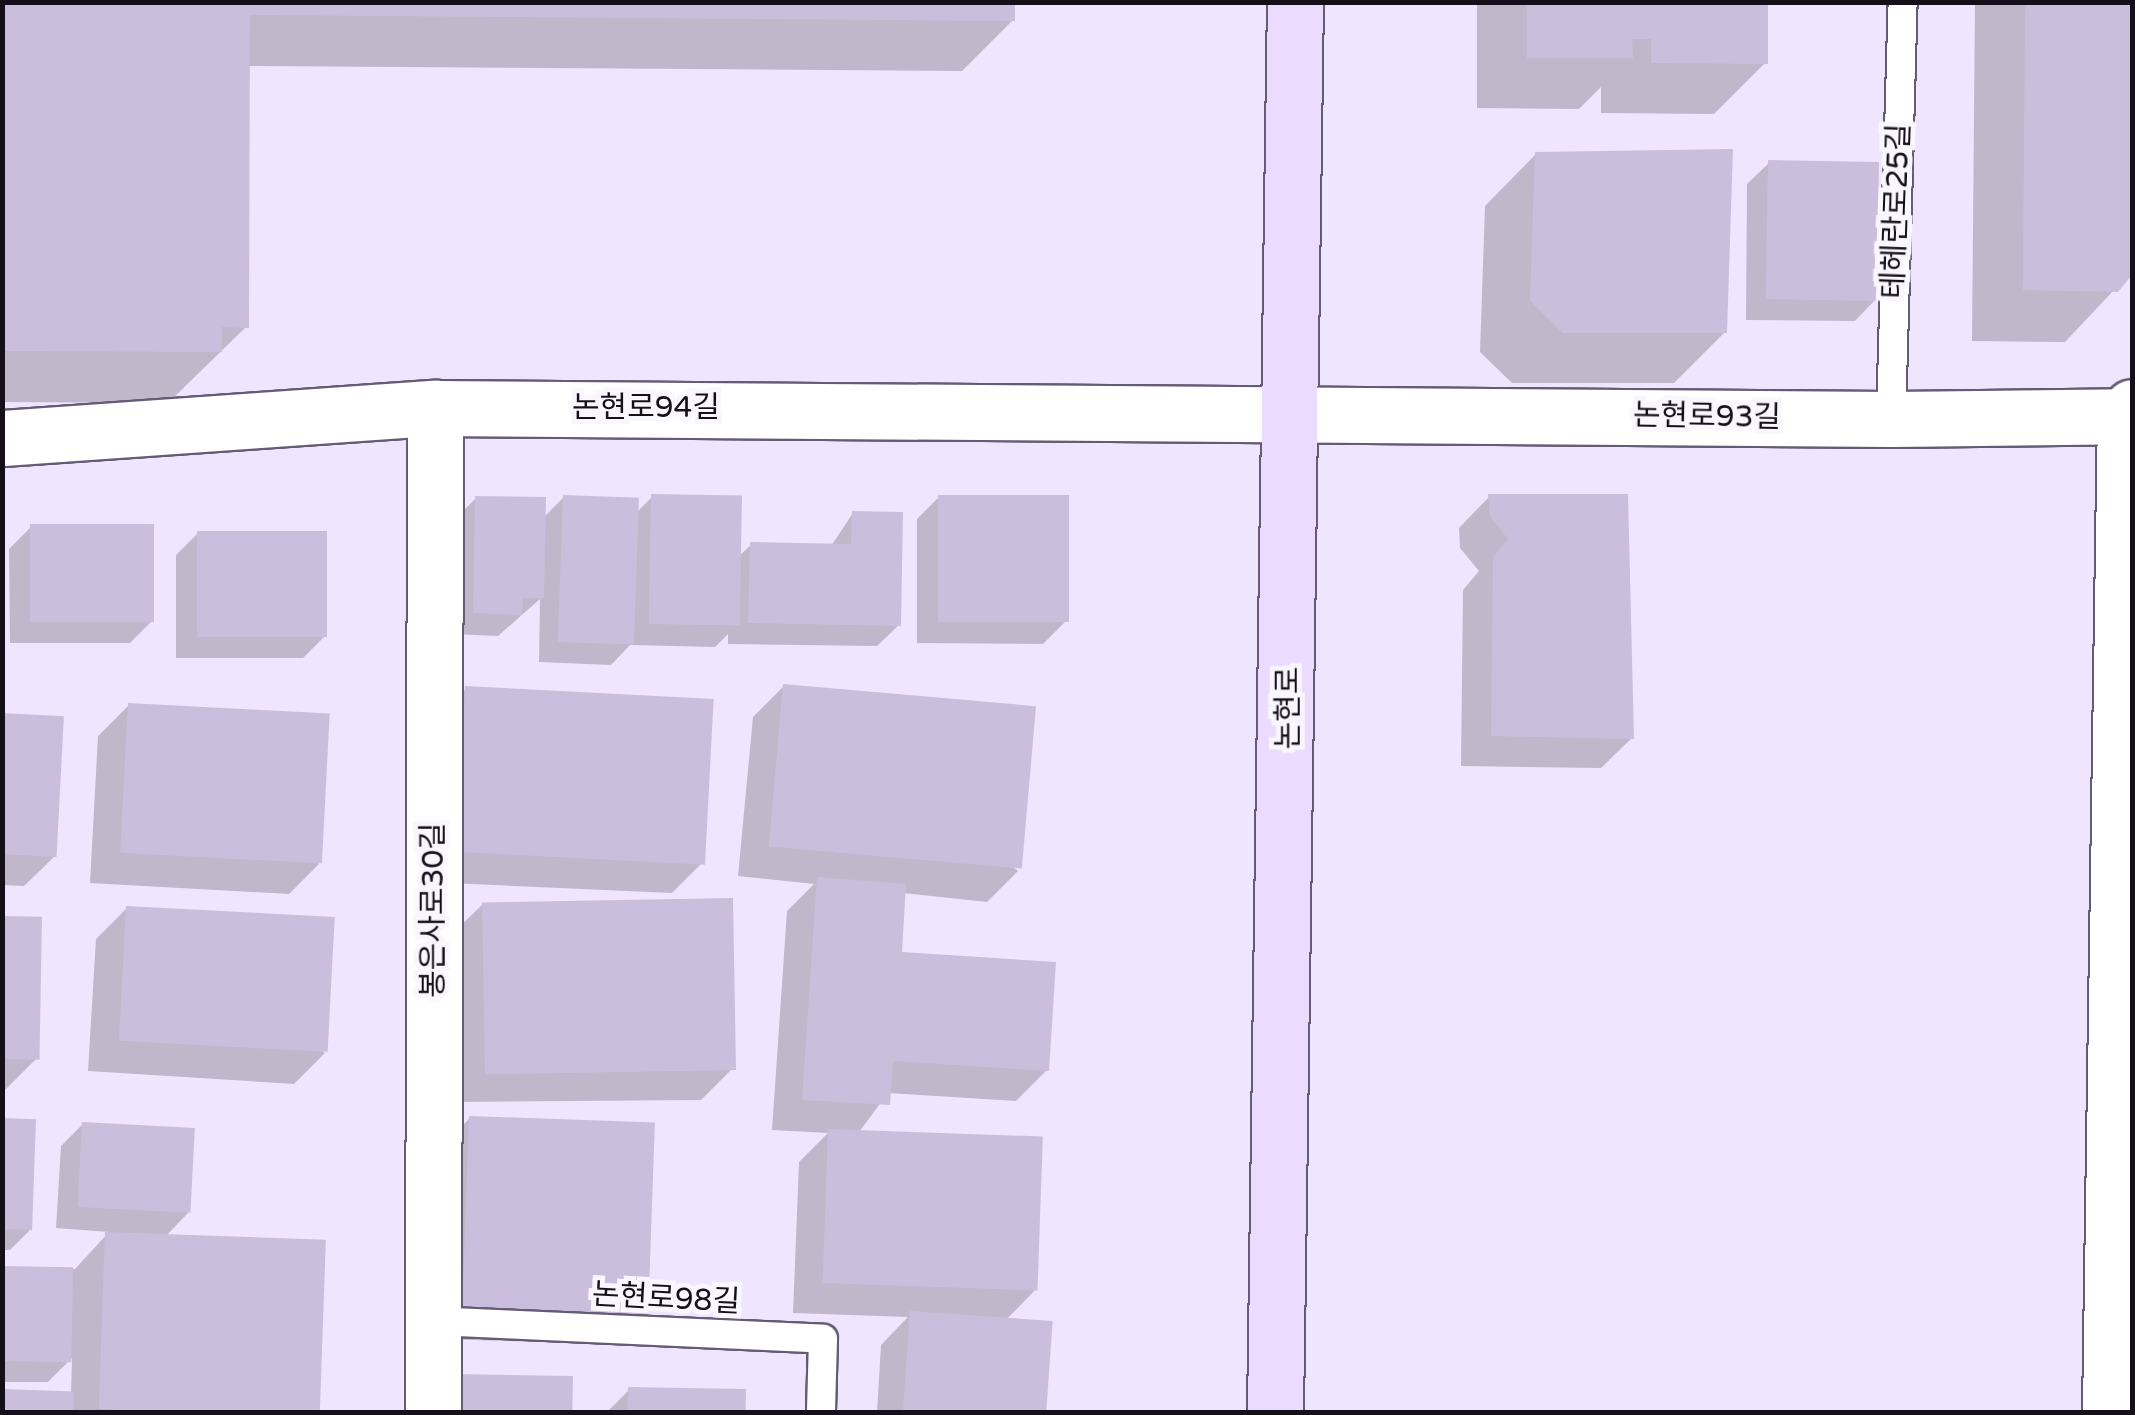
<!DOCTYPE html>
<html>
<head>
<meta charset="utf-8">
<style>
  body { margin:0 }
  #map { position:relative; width:2135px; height:1415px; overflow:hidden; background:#f0e5fe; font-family:"Varela Round","Noto Sans KR",sans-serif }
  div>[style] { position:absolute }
  .shadow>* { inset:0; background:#0003 }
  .building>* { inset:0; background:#cbbedc; transform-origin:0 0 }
  .roads { filter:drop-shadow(2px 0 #665b75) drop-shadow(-2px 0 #665b75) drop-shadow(0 2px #665b75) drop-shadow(0 -2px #665b75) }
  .lane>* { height:28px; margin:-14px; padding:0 14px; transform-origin:14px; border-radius:14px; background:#fff }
  .street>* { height:55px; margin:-27.5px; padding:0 27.5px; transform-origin:27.5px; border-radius:27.5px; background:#fff }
  .secondary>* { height:55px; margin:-27.5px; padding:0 27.5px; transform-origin:27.5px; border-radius:27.5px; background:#fff }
  .primary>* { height:55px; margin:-27.5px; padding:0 27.5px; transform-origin:27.5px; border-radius:27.5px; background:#ebdbfe }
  span { translate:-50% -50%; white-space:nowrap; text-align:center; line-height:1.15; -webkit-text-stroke:10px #f9f6fd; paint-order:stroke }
  .street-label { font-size:30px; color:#140f19 }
  .frame { position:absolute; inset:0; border:5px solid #140f19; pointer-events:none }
</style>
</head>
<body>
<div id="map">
  <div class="shadow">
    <div style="clip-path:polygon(2px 2px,1013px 20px,962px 71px,248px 66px,246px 327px,168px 403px,2px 402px)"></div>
    <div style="clip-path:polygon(1477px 2px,1766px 2px,1765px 63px,1714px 114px,1601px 113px,1601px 87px,1579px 109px,1477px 108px)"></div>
    <div style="clip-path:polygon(1975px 2px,2132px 2px,2132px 271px,2065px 342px,1972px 341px)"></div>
    <div style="clip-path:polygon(1536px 154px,1725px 332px,1674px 383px,1512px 383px,1480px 352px,1485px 206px)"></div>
    <div style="clip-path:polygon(1769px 163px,1876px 299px,1855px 321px,1746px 320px,1747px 184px)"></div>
    <div style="clip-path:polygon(564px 497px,636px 513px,652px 497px,738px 557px,751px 545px,831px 546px,853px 513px,899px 625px,877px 646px,728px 644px,728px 634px,715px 647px,630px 645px,611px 665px,539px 662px,540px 599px,498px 636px,452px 634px,454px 520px,476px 498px,543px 518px)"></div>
    <div style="clip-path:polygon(939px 497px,1065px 622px,1043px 644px,917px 643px,917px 519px)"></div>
    <div style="clip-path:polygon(1489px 497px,1632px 738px,1601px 768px,1461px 766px,1463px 590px,1479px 571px,1460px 548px,1459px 528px)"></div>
    <div style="clip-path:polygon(31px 527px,152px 621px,130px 643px,10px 643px,9px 549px)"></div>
    <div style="clip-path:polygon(198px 533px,325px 636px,303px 658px,176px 658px,176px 555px)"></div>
    <div style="clip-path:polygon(784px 686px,1018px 871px,987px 902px,903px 893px,900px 954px,1047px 1070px,1016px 1101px,888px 1093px,859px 1132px,1035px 1290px,1006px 1320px,1051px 1322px,1045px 1412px,877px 1412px,881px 1345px,908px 1317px,793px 1313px,799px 1162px,828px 1133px,772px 1130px,787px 911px,814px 884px,738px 876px,753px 717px)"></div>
    <div style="clip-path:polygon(466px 689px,703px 862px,672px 893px,427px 882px,435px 720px)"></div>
    <div style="clip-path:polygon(129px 705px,319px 864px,289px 894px,90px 883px,98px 736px)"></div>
    <div style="clip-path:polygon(2px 715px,55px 856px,24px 886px,2px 885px)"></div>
    <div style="clip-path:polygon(483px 904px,732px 1069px,701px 1100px,454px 1102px,452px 934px)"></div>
    <div style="clip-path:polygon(127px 908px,325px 1053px,294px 1084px,88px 1071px,96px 939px)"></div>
    <div style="clip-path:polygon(2px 918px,36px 1059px,5px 1090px,2px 1090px)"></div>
    <div style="clip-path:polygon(470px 1118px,647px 1314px,616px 1344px,434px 1339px,439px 1149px)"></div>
    <div style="clip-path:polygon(2px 1121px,32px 1228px,10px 1250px,2px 1250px)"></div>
    <div style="clip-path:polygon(83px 1124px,188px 1213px,165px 1237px,323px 1243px,316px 1412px,2px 1412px,2px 1392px,71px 1393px,72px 1358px,48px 1382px,2px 1382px,2px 1269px,75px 1269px,109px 1232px,56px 1228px,61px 1146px)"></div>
    <div style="clip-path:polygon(570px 1379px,570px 1412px,433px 1412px)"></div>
    <div style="clip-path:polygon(629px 1390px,744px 1392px,743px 1412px,607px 1412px)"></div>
  </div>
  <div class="building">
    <div style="clip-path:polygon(2px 2px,1015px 2px,1015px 21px,250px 15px,249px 328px,222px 327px,222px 352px,2px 351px)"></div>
    <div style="clip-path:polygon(1527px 2px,1768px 2px,1768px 64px,1651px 63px,1651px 39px,1632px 39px,1633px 58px,1527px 58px)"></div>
    <div style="clip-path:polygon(2025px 2px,2132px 2px,2132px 275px,2118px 292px,2023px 290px)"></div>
    <div style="clip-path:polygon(1733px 149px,1727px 333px,1563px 333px,1530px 301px,1535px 152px)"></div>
    <div style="left:1768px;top:160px;width:111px;height:139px;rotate:1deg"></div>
    <div style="left:651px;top:494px;width:91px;height:130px;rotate:1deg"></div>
    <div style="clip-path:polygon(1488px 494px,1628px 494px,1634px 739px,1491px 736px,1493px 557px,1508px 539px,1490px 517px)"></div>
    <div style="left:563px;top:495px;width:76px;height:147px;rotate:2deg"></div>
    <div style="left:938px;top:495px;width:131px;height:127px"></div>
    <div style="clip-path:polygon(475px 496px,546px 497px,544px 598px,523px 598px,522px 615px,473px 613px)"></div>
    <div style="clip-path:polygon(852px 511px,903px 512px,901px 626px,748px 623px,750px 542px,851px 544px)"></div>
    <div style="left:30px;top:524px;width:124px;height:98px"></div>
    <div style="left:197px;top:531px;width:130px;height:106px"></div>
    <div style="left:783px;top:684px;width:254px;height:163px;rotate:5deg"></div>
    <div style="left:465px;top:686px;width:249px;height:166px;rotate:3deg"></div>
    <div style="left:128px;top:703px;width:202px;height:150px;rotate:3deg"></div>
    <div style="left:2px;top:713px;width:62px;height:141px;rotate:3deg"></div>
    <div style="clip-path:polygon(817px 877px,906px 884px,902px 952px,1056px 962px,1049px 1071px,893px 1061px,890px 1105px,802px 1100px)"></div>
    <div style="left:733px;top:898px;width:172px;height:251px;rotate:89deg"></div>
    <div style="left:126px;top:906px;width:209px;height:135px;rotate:3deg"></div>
    <div style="left:2px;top:916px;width:40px;height:143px;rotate:1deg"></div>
    <div style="left:469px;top:1116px;width:186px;height:194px;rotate:2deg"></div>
    <div style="left:2px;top:1118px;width:34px;height:111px;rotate:2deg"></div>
    <div style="left:82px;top:1122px;width:113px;height:85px;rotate:3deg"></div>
    <div style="left:828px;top:1129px;width:215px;height:154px;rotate:2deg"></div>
    <div style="left:105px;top:1232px;width:221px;height:177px;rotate:2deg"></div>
    <div style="left:2px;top:1266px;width:71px;height:95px;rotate:1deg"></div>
    <div style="left:910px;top:1311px;width:143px;height:101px;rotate:4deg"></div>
    <div style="left:454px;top:1374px;width:119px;height:38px;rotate:1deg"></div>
    <div style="left:628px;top:1387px;width:118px;height:25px;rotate:1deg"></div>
    <div style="left:2px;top:1389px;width:72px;height:23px;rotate:2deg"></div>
  </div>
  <div class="roads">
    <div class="lane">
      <div style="left:1891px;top:419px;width:417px;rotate:-88.4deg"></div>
      <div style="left:433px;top:1321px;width:390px;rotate:2.6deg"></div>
      <div style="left:823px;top:1339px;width:73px;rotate:91.6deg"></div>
    </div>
    <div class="street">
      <div style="left:433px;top:1412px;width:1004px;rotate:-89.89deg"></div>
      <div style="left:2110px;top:1412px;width:996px;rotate:-89.14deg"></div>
    </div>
    <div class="secondary">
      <div style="left:2px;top:438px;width:434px;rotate:-4deg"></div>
      <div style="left:435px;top:408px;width:1456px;rotate:0.43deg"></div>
      <div style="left:1891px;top:419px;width:234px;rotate:-0.7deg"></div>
      <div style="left:2125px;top:416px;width:11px;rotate:-52deg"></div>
    </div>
    <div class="primary">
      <div style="left:1275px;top:1412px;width:1410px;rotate:-89.19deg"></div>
    </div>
  </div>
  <div class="street-label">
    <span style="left:1897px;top:211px;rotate:-88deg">테헤란로25길</span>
    <span style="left:646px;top:408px">논현로94길</span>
    <span style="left:1707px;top:417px;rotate:1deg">논현로93길</span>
    <span style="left:1289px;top:708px;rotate:-90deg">논현로</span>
    <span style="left:434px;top:910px;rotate:-90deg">봉은사로30길</span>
    <span style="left:666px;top:1299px;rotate:3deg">논현로98길</span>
  </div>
  <div class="frame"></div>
</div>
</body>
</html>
